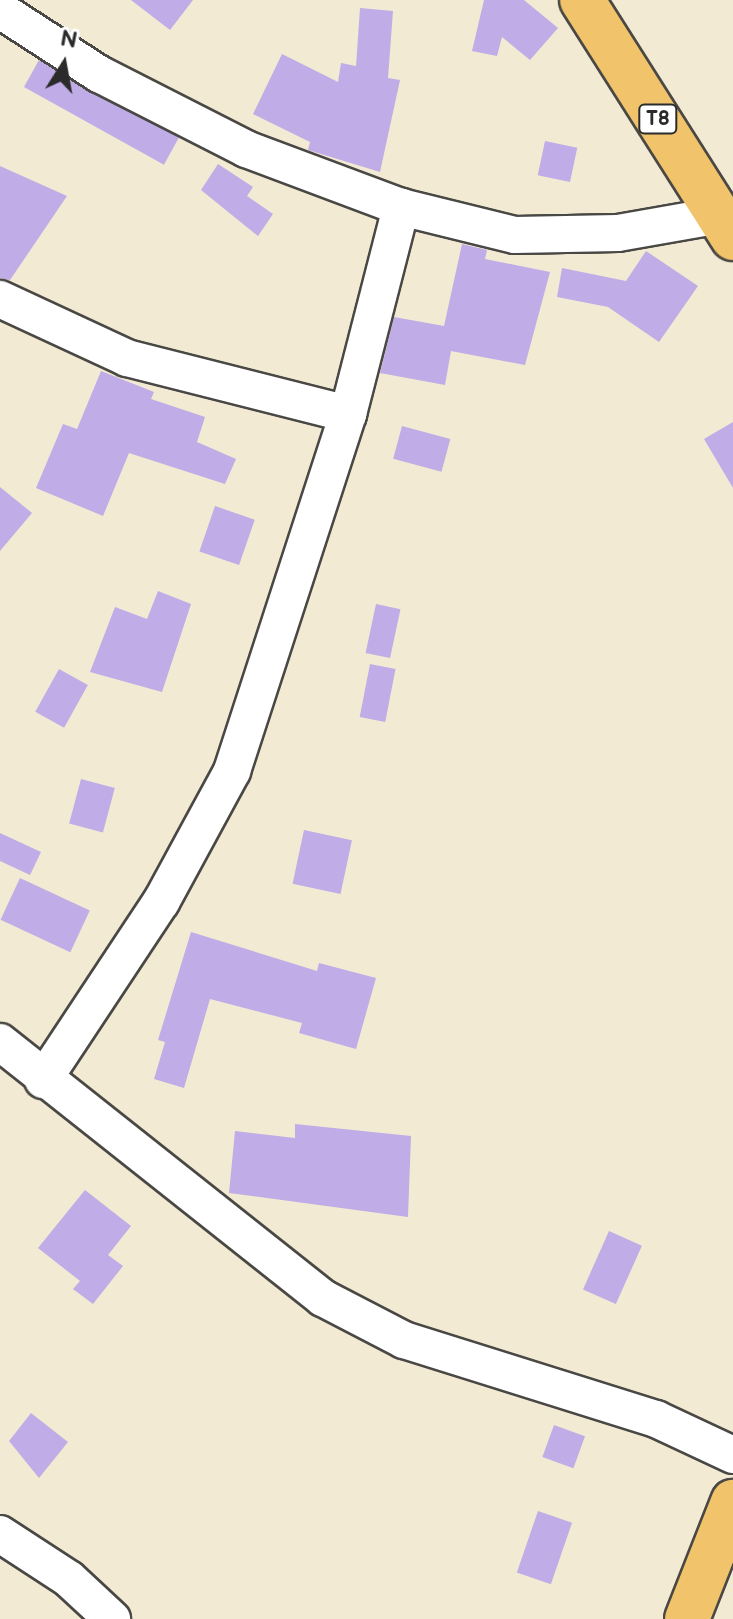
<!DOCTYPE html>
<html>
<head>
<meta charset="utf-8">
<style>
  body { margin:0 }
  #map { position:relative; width:733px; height:1619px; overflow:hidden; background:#f3ead4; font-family:"Balsamiq Sans",sans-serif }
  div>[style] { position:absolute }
  .building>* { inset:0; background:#c0ace6; transform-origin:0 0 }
  .roads { filter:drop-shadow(2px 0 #494844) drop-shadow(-2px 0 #494844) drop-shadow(0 2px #494844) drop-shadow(0 -2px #494844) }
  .minor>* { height:36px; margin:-18px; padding:0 18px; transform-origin:18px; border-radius:18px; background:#fff }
  .trunk>* { height:44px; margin:-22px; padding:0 22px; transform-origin:22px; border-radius:22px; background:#f1c36a }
  span { translate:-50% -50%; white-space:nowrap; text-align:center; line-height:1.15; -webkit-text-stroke:7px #fff; paint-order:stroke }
  .shield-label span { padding:2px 6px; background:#fff; border:2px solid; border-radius:6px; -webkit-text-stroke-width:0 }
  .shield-label { font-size:20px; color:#2b2b2b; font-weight:700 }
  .north { position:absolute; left:24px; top:24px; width:80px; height:80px; -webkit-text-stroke:6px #fff; paint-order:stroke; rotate:11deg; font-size:22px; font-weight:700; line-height:32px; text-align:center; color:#2b2b2b }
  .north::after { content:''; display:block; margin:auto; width:28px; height:36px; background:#2b2b2b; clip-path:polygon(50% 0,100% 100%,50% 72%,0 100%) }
</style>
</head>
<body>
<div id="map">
  <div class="building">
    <div style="clip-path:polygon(131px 0,193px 0,170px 30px)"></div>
    <div style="clip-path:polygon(484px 0,524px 0,558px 28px,530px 60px,502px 37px,497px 56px,472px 51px)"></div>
    <div style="clip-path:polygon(360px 8px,393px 11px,388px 78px,400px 80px,380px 172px,308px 150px,310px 142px,253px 114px,282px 54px,338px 82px,341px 63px,356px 66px)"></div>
    <div style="left:39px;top:60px;width:160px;height:31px;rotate:29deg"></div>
    <div style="left:545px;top:141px;width:33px;height:35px;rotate:12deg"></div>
    <div style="clip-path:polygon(218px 164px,253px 187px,247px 196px,273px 214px,258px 236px,201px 190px)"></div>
    <div style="clip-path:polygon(0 166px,67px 196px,10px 280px,0 278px)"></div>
    <div style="clip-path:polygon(462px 244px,487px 250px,485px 259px,550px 272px,525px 365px,451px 351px,445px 385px,380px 373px,394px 317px,444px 326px)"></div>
    <div style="clip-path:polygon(646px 251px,698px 286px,659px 342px,608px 307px,557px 297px,562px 268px,626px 281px)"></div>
    <div style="clip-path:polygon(101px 371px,154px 392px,151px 399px,205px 417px,197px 442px,236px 459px,225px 484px,129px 453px,103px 516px,36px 488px,63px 424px,77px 429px)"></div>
    <div style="clip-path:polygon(733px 422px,733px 488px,704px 439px)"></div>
    <div style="left:402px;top:426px;width:50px;height:34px;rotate:15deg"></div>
    <div style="clip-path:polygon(0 487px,32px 513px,0 551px)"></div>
    <div style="left:215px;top:506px;width:42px;height:48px;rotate:19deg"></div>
    <div style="clip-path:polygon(158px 591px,191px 604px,162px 692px,90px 672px,115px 607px,147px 619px)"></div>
    <div style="left:376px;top:604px;width:25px;height:50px;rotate:12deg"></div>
    <div style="left:370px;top:664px;width:26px;height:54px;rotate:11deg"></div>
    <div style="left:59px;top:669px;width:33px;height:49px;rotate:29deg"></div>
    <div style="left:81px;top:779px;width:35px;height:46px;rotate:15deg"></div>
    <div style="left:304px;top:830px;width:49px;height:55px;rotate:12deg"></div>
    <div style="clip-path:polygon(0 833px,41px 852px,30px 875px,0 861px)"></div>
    <div style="left:20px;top:878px;width:77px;height:46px;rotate:25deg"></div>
    <div style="clip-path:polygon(191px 932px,317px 971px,319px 963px,376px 978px,356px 1049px,299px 1033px,302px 1023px,210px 999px,184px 1088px,154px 1079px,165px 1042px,158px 1040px)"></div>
    <div style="clip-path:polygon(295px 1124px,411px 1136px,408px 1217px,229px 1193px,235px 1131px,295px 1138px)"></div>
    <div style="clip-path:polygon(85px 1190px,131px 1226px,108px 1255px,123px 1266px,93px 1304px,73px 1289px,80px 1281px,38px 1248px)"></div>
    <div style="left:609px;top:1231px;width:36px;height:64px;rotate:24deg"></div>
    <div style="clip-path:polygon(31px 1413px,68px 1442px,39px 1478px,9px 1441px)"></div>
    <div style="left:554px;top:1425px;width:33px;height:34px;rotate:20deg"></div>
    <div style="left:538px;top:1511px;width:36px;height:65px;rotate:19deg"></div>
  </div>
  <div class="roads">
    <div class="minor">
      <div style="left:0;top:10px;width:118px;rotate:32.9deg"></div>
      <div style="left:99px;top:74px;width:165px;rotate:27deg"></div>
      <div style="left:246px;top:149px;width:165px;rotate:20.5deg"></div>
      <div style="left:401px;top:207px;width:117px;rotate:13.8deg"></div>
      <div style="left:515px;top:235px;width:103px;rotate:-1.1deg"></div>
      <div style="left:618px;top:233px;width:104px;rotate:-10deg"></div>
      <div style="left:0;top:299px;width:140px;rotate:24.9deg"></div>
      <div style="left:127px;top:358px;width:228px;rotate:14.2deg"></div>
      <div style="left:0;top:1042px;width:412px;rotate:38.4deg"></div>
      <div style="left:323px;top:1298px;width:91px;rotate:27.4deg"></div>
      <div style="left:404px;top:1340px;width:264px;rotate:17.4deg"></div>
      <div style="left:656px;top:1419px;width:85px;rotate:25.1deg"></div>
      <div style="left:43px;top:1080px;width:214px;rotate:-56.5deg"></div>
      <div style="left:161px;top:902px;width:149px;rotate:-61.5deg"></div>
      <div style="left:232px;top:771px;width:375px;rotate:-72deg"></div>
      <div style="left:348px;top:414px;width:214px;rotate:-75.6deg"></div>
      <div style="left:0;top:1534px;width:82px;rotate:33.1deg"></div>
      <div style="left:69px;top:1579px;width:59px;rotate:42.9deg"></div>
    </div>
    <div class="trunk">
      <div style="left:582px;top:0;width:282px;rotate:57.6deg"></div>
      <div style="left:687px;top:1619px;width:126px;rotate:-68.5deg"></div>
    </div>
  </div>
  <div class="shield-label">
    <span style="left:658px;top:119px">T8</span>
  </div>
  <div class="north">N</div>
</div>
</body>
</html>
